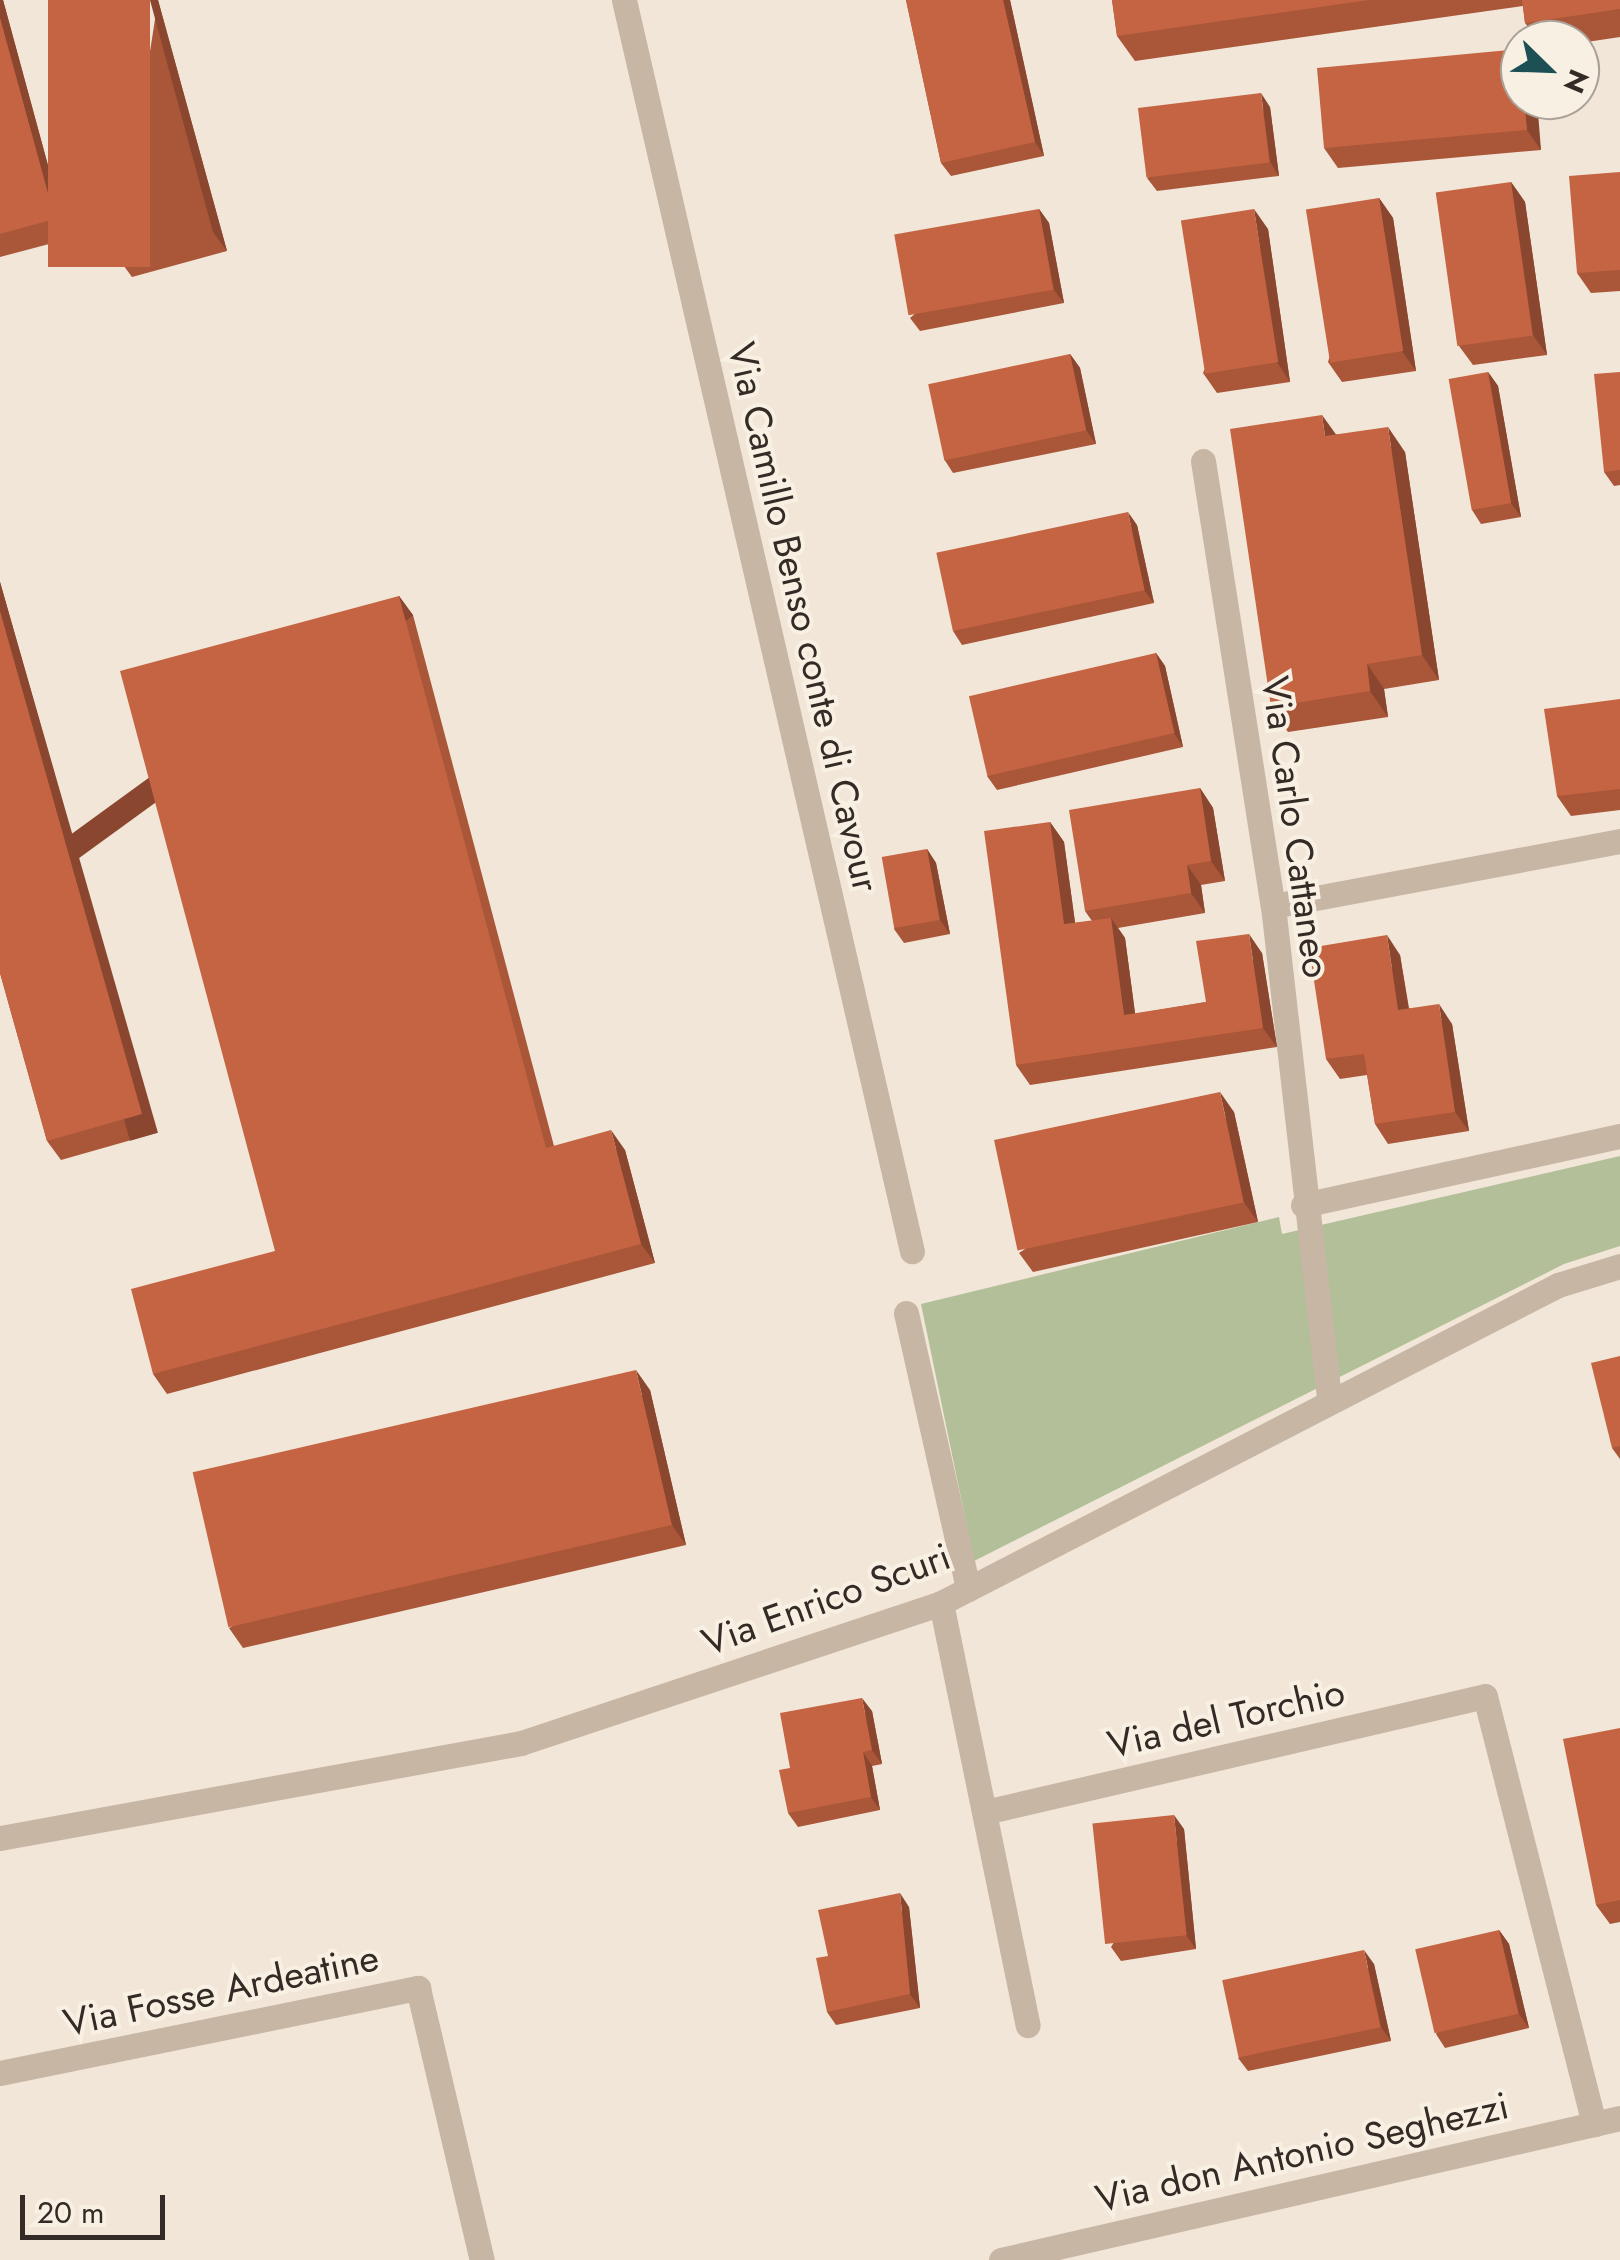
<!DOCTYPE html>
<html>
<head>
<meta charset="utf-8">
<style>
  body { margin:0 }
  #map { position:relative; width:1620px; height:2260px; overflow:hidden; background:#f1e6d8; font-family:Jost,sans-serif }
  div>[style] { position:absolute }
  .green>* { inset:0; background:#b2bf99 }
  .minor>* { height:25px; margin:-12.5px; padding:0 12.5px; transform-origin:12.5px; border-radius:12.5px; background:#c8b6a5 }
  .wall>* { inset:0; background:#a95639 }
  .shaded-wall>* { inset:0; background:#8a462e; transform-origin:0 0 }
  .building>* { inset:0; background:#c56442; transform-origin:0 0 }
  span { translate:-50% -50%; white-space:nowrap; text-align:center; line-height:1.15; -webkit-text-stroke:8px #f9f0e4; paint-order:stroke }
  .street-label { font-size:38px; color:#342b26 }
  .north { position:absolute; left:1500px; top:20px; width:100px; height:100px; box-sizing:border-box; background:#f9f0e4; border:2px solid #aaa198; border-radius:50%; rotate:113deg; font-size:28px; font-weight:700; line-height:40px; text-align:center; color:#342b26 }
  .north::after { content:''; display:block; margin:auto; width:35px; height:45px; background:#1c5055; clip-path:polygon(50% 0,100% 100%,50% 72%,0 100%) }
  .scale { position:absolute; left:20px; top:2195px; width:145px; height:45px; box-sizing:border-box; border:5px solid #342b26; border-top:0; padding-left:12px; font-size:30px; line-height:35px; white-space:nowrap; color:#342b26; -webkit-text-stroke:8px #f9f0e4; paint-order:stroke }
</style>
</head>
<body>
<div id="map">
  <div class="green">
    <div style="clip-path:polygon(1620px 1156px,1620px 1246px,1564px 1264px,974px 1561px,921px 1304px,1279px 1217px,1282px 1234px)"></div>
  </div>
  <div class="minor">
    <div style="left:624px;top:0;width:1284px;rotate:77.04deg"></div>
    <div style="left:1203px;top:461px;width:450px;rotate:81.1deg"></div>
    <div style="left:1273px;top:906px;width:496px;rotate:83.5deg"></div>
    <div style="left:1273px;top:906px;width:353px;rotate:-10.6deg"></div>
    <div style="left:1303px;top:1205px;width:324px;rotate:-12.3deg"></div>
    <div style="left:906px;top:1313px;width:283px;rotate:77.3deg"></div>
    <div style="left:941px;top:1603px;width:431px;rotate:78.4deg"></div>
    <div style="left:985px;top:1812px;width:513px;rotate:-13.06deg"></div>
    <div style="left:1485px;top:1696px;width:442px;rotate:75.7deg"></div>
    <div style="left:0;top:1838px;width:530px;rotate:-10.33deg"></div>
    <div style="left:521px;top:1743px;width:443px;rotate:-18.4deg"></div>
    <div style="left:941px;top:1603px;width:694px;rotate:-27.27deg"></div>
    <div style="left:1558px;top:1285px;width:65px;rotate:-17deg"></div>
    <div style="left:0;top:2073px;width:427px;rotate:-11.5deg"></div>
    <div style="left:418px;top:1988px;width:279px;rotate:76.8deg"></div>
    <div style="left:1001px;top:2260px;width:635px;rotate:-12.92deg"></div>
  </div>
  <div class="wall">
    <div style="clip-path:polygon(0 0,3px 0,68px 239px,0 257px)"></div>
    <div style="clip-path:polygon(158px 0,227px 251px,132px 277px,118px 258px)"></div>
    <div style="clip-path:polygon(906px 0,1010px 0,1044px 156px,951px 176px,941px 163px)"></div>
    <div style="clip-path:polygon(1112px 0,1620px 0,1620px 37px,1580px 43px,1580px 40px,1538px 40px,1525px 23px,1523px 6px,1135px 61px,1117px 36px)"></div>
    <div style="clip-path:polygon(1520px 49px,1541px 150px,1338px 168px,1324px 148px)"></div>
    <div style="clip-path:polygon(1270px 107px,1279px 176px,1157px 191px,1147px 178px)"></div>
    <div style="clip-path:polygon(1620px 172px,1620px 291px,1591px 293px,1577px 273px)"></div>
    <div style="clip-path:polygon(1511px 182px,1525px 202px,1547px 355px,1473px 365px,1459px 346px)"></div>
    <div style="clip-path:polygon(1379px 198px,1393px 218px,1416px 371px,1342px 382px,1328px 362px)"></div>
    <div style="clip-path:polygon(1039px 209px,1049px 223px,1064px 303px,920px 331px,910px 318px)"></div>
    <div style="clip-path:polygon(1268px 229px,1290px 382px,1217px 393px,1203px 373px)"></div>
    <div style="clip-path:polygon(1070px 354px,1080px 368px,1096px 444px,953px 473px,944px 459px)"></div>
    <div style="clip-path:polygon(1488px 372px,1498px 386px,1521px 517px,1481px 524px,1472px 510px)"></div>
    <div style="clip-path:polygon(1620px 372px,1620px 485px,1614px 486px,1604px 472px)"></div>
    <div style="clip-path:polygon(1335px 434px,1405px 452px,1439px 680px,1384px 689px,1388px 717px,1288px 732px,1271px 707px)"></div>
    <div style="clip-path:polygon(1137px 525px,1154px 603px,962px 645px,953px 631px)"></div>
    <div style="clip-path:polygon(0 582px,156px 1133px,61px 1160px,47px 1141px,0 973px)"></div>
    <div style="clip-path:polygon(399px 596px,413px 615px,554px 1146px,625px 1150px,655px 1263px,167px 1394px,153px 1374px,275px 1251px)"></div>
    <div style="clip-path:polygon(1156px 653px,1165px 666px,1183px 747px,997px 790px,987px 776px)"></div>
    <div style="clip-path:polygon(1620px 699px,1620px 810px,1571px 816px,1557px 796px)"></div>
    <div style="clip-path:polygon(1200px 788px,1213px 808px,1225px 881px,1201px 885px,1205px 913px,1118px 928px,1125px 938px,1135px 1014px,1206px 1002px,1262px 953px,1277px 1047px,1030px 1085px,1016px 1065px,1050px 822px,1064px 842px,1075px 923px,1092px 921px,1085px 911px)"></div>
    <div style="clip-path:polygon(927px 849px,936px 863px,950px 934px,904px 943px,894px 929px)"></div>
    <div style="clip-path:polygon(1400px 955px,1409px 1008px,1452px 1024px,1469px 1131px,1388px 1144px,1375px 1124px,1367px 1075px,1340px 1079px,1326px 1059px)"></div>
    <div style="clip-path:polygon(1234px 1112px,1258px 1222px,1033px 1272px,1019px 1253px)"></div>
    <div style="clip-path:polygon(1620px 1356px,1620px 1459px,1612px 1448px)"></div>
    <div style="clip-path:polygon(650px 1390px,686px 1545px,243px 1648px,229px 1628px)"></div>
    <div style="clip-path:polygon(872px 1711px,882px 1764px,872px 1766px,880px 1810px,798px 1827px,788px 1813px,790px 1768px)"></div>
    <div style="clip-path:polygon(1620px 1728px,1620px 1922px,1610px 1924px,1596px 1905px)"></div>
    <div style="clip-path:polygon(1184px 1829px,1196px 1949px,1121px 1961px,1111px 1947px)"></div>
    <div style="clip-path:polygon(909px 1907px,920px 2008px,836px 2025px,827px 2012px,828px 1956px)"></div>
    <div style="clip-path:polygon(1499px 1930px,1509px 1944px,1529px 2028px,1445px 2048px,1436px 2034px)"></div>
    <div style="clip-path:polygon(1374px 1964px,1391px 2041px,1248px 2071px,1238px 2058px)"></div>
  </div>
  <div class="shaded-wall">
    <div style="clip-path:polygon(0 0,3px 0,68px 239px,55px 219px,0 18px)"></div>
    <div style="clip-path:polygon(150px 0,158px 0,227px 251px,213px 232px)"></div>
    <div style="clip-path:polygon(1003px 0,1010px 0,1044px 156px,1035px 142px)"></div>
    <div style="clip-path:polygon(1261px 93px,1270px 107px,1279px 176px,1270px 162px)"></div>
    <div style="clip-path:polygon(1524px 100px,1537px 100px,1541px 150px,1527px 130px)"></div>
    <div style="clip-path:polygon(1511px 182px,1525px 202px,1547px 355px,1533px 335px)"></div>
    <div style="clip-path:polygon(1379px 198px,1393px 218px,1416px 371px,1402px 351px)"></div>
    <div style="clip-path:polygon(1039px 209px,1049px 223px,1064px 303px,1054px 290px)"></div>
    <div style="clip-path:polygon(1254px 209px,1268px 229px,1290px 382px,1277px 362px)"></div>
    <div style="clip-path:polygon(1070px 354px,1080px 368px,1096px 444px,1086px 430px)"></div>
    <div style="clip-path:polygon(1488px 372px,1498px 386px,1521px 517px,1511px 503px)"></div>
    <div style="clip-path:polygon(1322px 415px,1340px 440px,1325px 436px)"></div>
    <div style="clip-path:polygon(1388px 427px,1405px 452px,1439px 680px,1422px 655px)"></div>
    <div style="clip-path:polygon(1128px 512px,1137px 525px,1154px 603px,1144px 590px)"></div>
    <div style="left:0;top:582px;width:573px;height:29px;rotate:74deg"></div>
    <div style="left:399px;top:596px;width:24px;height:571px;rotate:54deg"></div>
    <div style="clip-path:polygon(1156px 653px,1165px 666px,1183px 747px,1174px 733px)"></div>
    <div style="clip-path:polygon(1367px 664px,1384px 689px,1388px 717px,1370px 691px)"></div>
    <div style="clip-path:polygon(1200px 788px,1213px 808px,1225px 881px,1211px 861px)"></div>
    <div style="clip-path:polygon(1050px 822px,1064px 842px,1078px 944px,1064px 924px)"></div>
    <div style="clip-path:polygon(927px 849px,936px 863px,950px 934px,940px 920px)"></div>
    <div style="clip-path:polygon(1187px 865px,1201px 885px,1205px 913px,1191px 893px)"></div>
    <div style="clip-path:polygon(1111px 918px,1125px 938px,1138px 1035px,1124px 1015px)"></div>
    <div style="clip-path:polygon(1249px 934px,1262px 953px,1277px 1047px,1263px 1028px)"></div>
    <div style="clip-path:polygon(1387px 935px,1400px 955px,1412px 1030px,1398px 1010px)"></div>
    <div style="clip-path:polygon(1439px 1004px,1452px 1024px,1469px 1131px,1455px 1112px)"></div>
    <div style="clip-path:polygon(1220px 1092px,1234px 1112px,1258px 1222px,1244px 1202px)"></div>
    <div style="clip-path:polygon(611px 1130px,625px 1150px,655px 1263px,641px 1244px)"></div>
    <div style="clip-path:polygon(636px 1370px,650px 1390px,686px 1545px,672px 1525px)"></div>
    <div style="clip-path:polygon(862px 1698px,872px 1711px,882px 1764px,872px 1750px)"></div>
    <div style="clip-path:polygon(863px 1752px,872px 1766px,880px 1810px,871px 1797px)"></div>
    <div style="clip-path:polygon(1174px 1815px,1184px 1829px,1196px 1949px,1186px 1935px)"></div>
    <div style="clip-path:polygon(900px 1893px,909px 1907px,920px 2008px,910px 1994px)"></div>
    <div style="clip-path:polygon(1499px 1930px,1509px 1944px,1529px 2028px,1519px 2014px)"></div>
    <div style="clip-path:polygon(1364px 1950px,1374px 1964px,1391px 2041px,1381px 2027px)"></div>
  </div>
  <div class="building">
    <div style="left:48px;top:0;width:102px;height:267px"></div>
    <div style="clip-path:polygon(906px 0,1003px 0,1035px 142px,941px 163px)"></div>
    <div style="clip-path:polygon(1112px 0,1369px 0,1117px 36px)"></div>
    <div style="clip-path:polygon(1522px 0,1620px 0,1620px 9px,1525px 23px)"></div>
    <div style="clip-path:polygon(0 18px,55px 219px,0 234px)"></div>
    <div style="clip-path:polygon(1520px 49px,1520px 100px,1524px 100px,1527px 130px,1324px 148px,1317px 68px)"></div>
    <div style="left:1261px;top:93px;width:70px;height:124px;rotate:83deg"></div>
    <div style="clip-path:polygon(1620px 172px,1620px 270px,1577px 273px,1569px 176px)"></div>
    <div style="left:1511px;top:182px;width:155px;height:76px;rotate:82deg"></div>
    <div style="left:1379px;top:198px;width:155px;height:74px;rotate:81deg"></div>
    <div style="left:1039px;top:209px;width:82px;height:147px;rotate:80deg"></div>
    <div style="left:1254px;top:209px;width:155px;height:74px;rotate:81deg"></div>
    <div style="left:1070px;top:354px;width:78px;height:145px;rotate:78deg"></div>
    <div style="left:1488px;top:372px;width:133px;height:40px;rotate:80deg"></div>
    <div style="clip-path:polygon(1620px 372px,1620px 470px,1604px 472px,1594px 374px)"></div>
    <div style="clip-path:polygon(1322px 415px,1325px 436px,1388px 427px,1422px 655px,1367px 664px,1370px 691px,1271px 707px,1230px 429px)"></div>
    <div style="left:1128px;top:512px;width:80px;height:196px;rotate:78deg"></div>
    <div style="clip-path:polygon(399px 596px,546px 1148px,611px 1130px,641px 1244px,153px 1374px,131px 1289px,275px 1251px,120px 671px)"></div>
    <div style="clip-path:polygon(0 611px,142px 1114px,47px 1141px,0 973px)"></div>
    <div style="left:1156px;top:653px;width:82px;height:192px;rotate:77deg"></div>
    <div style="clip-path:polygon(1620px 699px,1620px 789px,1557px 796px,1544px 709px)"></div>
    <div style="clip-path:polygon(1200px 788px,1211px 861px,1187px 865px,1191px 893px,1085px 911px,1069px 810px)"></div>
    <div style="clip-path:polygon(1050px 822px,1064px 924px,1111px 918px,1124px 1015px,1206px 1002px,1196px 941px,1249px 934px,1263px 1028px,1016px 1065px,984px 831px)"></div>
    <div style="left:927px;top:849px;width:72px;height:46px;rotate:80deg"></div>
    <div style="clip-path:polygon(1387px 935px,1398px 1010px,1439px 1004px,1455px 1112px,1375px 1124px,1364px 1054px,1326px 1059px,1309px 948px)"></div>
    <div style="left:1220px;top:1092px;width:113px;height:231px;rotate:78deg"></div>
    <div style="clip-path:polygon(1620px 1356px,1620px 1446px,1612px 1448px,1591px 1363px)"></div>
    <div style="left:636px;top:1370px;width:159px;height:455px;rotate:77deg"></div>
    <div style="clip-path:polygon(862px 1698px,872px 1750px,863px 1752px,871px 1797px,788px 1813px,779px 1770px,790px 1768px,780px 1713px)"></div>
    <div style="clip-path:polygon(1620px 1728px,1620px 1900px,1596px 1905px,1563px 1739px)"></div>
    <div style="left:1174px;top:1815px;width:121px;height:82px;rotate:84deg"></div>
    <div style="clip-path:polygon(900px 1893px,910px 1994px,827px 2012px,816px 1958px,828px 1956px,818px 1910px)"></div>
    <div style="left:1499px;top:1930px;width:86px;height:86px;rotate:77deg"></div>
    <div style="left:1364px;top:1950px;width:79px;height:145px;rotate:78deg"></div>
  </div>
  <div class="street-label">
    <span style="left:804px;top:617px;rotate:77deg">Via Camillo Benso conte di Cavour</span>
    <span style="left:1296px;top:827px;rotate:82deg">Via Carlo Cattaneo</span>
    <span style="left:826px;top:1599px;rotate:-20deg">Via Enrico Scuri</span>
    <span style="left:1226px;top:1718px;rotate:-13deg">Via del Torchio</span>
    <span style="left:221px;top:1990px;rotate:-12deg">Via Fosse Ardeatine</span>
    <span style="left:1302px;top:2152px;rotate:-13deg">Via don Antonio Seghezzi</span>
  </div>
  <div class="north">N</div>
  <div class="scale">20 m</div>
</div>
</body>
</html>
